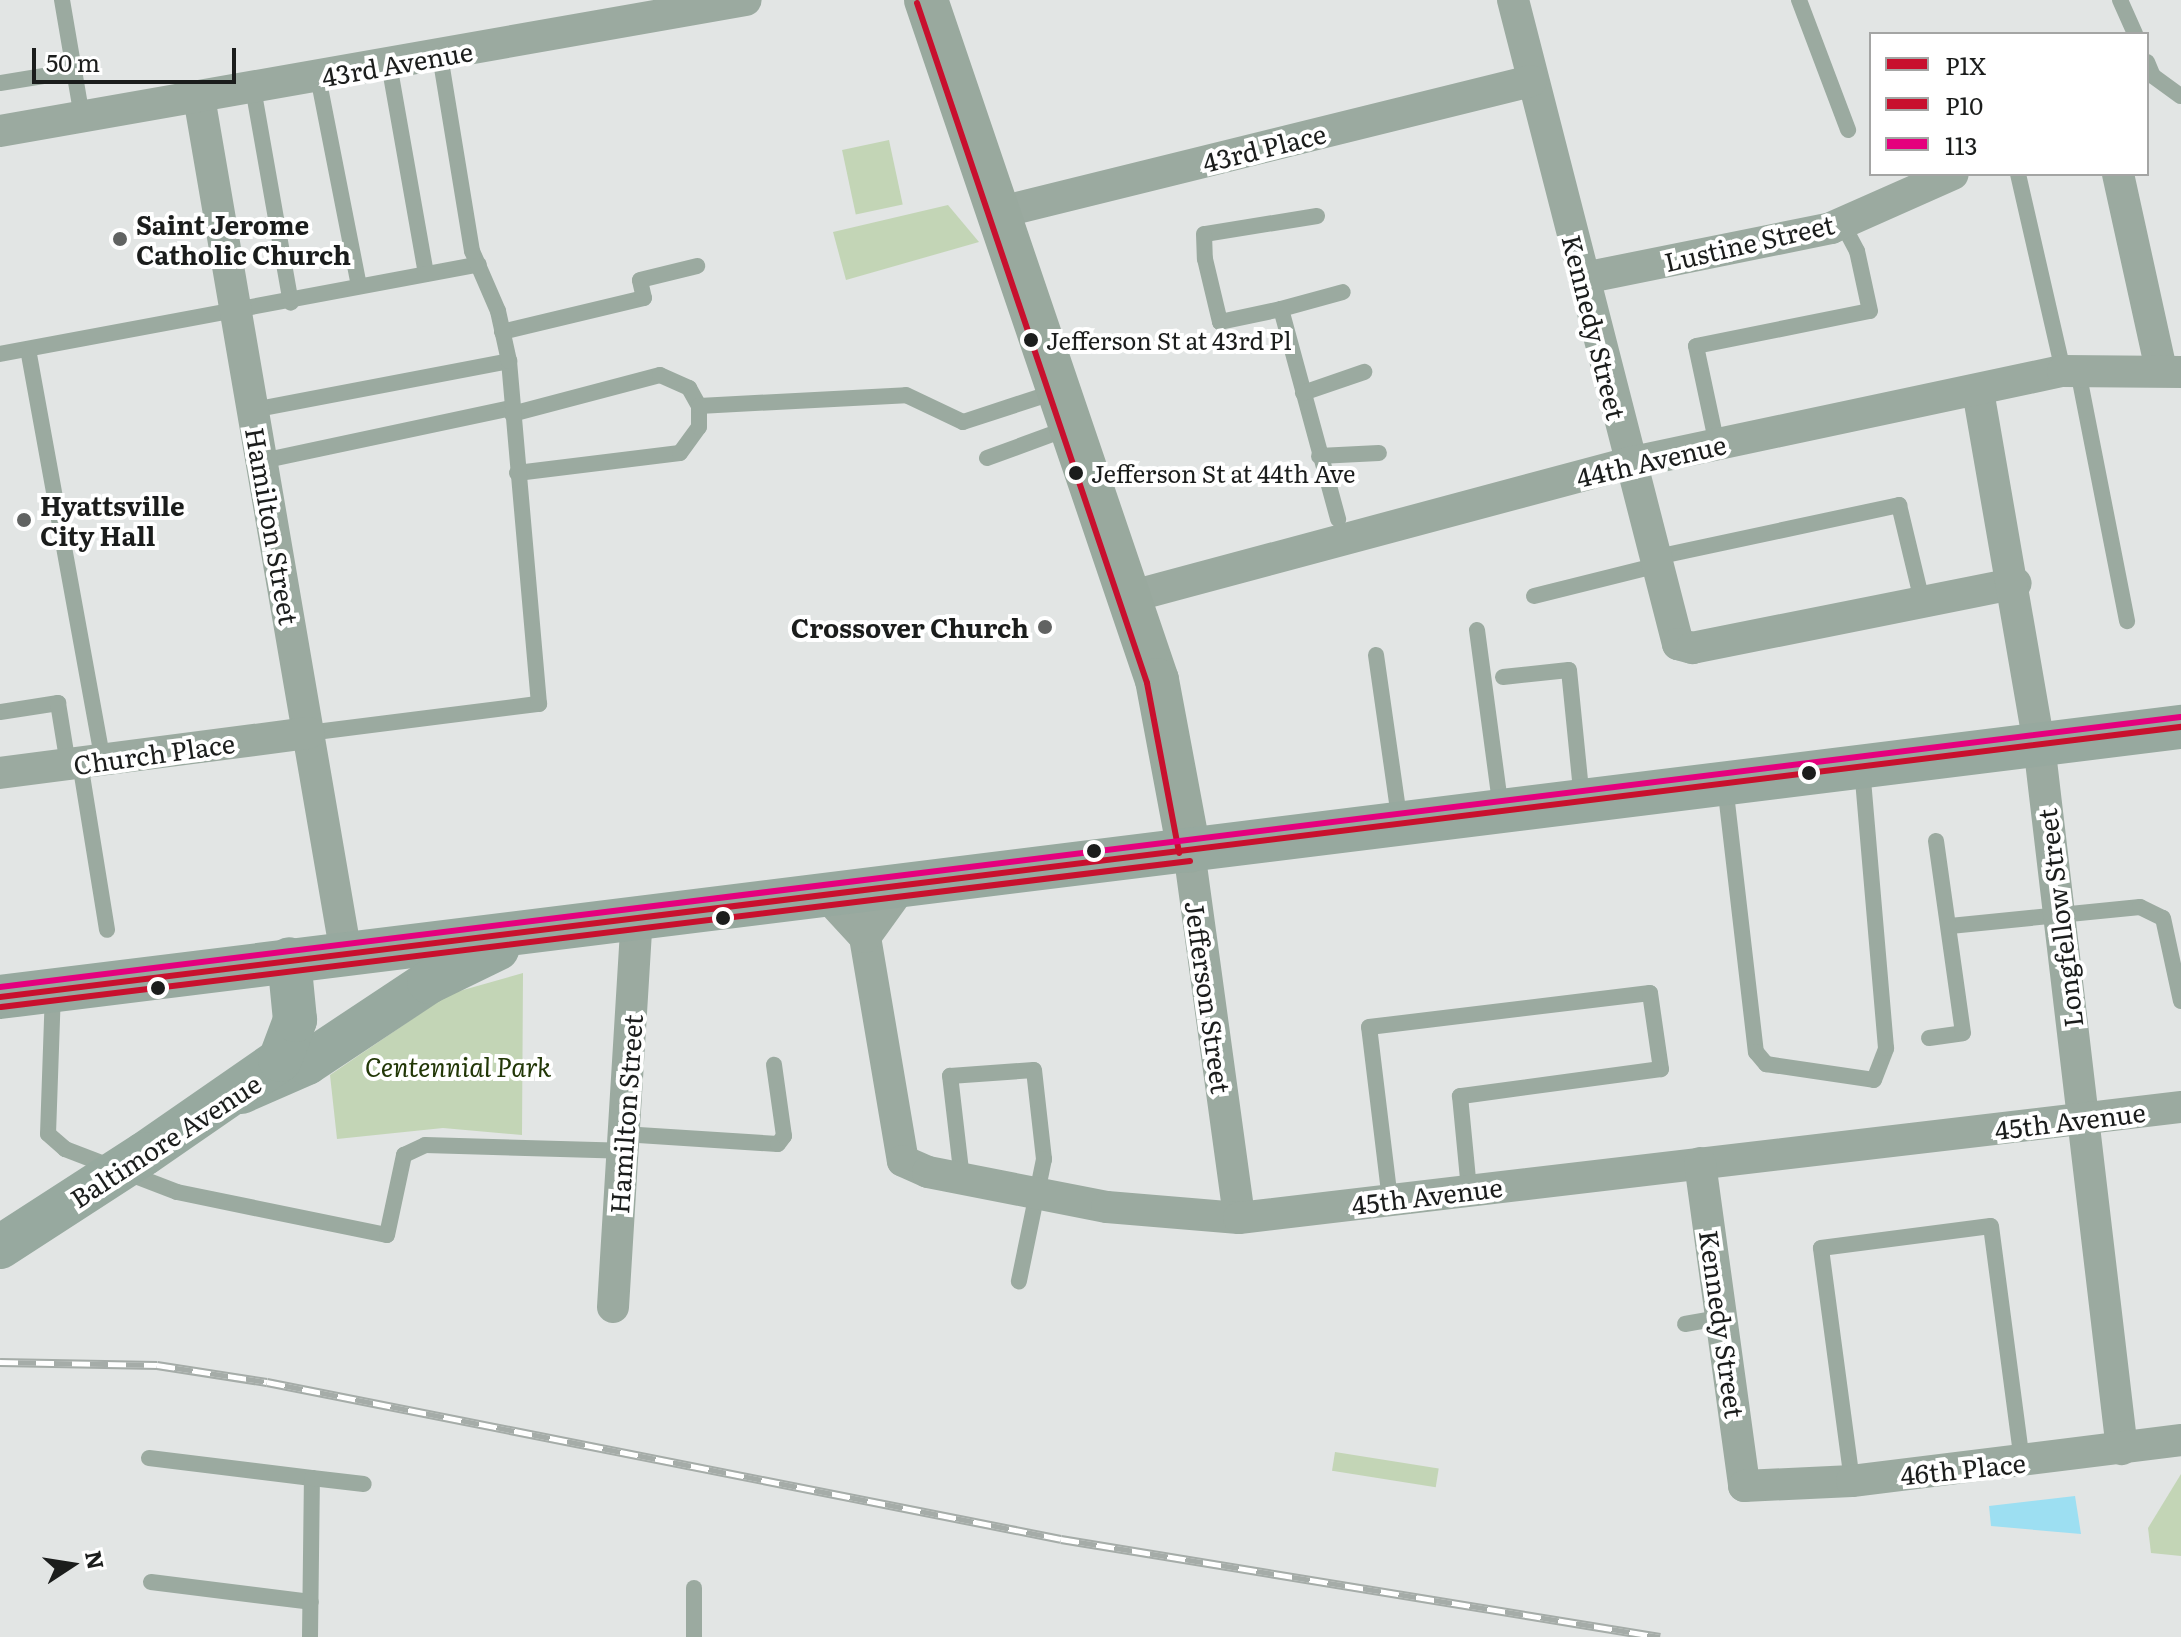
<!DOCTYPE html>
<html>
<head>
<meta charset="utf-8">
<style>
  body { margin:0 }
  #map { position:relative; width:2181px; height:1637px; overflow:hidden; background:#e2e5e4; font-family:Literata,serif }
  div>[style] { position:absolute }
  .green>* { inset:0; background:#c3d5b6; transform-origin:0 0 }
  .water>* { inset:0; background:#9ddff2 }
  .lane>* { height:16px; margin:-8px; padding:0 8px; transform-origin:8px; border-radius:8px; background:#9baaa0 }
  .street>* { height:32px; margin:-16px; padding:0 16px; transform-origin:16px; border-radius:16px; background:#9baaa0 }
  .secondary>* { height:44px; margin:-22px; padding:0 22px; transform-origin:22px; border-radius:22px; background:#99a99e }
  .primary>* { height:44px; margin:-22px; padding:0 22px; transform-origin:22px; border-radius:22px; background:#97a99f }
  .rail>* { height:9px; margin-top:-4.5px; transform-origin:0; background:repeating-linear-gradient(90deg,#fff 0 18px,#a5aca8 0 36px); box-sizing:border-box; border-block:2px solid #a5aca8 }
  .primary-bridge>* { height:44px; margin:-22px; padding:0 22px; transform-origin:22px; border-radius:22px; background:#97a99f }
  .bus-1>* { height:6px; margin:-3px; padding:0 3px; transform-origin:3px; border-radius:3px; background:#c8102e }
  .bus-2>* { height:6px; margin:-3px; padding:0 3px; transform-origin:3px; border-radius:3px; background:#c8102e }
  .bus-3>* { height:6px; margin:-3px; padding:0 3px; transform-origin:3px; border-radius:3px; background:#e5007d }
  .dots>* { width:22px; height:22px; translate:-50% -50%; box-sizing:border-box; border:4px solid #fff; border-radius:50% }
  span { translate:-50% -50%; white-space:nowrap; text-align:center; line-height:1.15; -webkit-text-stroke:8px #fff; paint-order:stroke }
  .bus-label { font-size:24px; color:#1b1d1c }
  .left { translate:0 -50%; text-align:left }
  .street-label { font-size:26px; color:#1b1d1c }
  .poi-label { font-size:26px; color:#1b1d1c; font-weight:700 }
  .right { translate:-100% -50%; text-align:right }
  .park-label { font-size:26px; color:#223707; font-style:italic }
  .legend { position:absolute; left:1869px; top:32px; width:280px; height:144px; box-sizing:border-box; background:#fff; border:2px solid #a4a5a4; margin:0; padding:10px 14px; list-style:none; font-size:24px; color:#1b1d1c }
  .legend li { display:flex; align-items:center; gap:16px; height:40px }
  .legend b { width:40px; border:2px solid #a4a5a4 }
  .north { position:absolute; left:32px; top:1525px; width:80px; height:80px; -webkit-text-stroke:6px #fff; paint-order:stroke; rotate:78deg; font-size:22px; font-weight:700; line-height:32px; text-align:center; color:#1b1d1c }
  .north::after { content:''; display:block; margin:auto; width:28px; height:36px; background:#1b1d1c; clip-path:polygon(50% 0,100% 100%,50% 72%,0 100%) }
  .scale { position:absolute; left:32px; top:48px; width:204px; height:36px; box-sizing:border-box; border:4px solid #1b1d1c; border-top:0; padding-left:10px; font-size:24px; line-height:28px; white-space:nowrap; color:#1b1d1c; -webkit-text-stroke:6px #fff; paint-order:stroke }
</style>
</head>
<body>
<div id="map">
  <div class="green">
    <div style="left:889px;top:140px;width:66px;height:48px;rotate:78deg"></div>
    <div style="clip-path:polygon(948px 205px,979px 242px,846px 280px,833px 232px)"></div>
    <div style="clip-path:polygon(523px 973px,522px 1135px,443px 1128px,337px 1139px,330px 1075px,449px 994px)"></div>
    <div style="left:1335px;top:1452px;width:105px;height:19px;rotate:9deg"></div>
    <div style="clip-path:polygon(2181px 1474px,2181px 1556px,2151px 1553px,2148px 1528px)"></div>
  </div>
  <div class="water">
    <div style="clip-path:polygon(2075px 1496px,2081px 1534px,1991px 1526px,1989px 1506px)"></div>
  </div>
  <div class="lane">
    <div style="left:62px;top:0;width:119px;rotate:80.3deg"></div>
    <div style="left:1799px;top:0;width:139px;rotate:69.3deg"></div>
    <div style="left:2120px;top:0;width:37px;rotate:66deg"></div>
    <div style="left:2147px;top:62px;width:15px;rotate:67deg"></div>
    <div style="left:2153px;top:76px;width:34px;rotate:36deg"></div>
    <div style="left:389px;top:64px;width:213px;rotate:80deg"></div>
    <div style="left:318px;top:77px;width:213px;rotate:78.9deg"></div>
    <div style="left:0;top:83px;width:75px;rotate:-9.2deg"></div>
    <div style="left:253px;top:88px;width:218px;rotate:80deg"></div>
    <div style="left:2018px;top:174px;width:202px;rotate:77.1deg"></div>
    <div style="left:1317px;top:216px;width:114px;rotate:170.9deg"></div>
    <div style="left:1204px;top:234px;width:25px;rotate:88deg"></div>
    <div style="left:1205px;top:259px;width:65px;rotate:76.6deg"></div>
    <div style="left:1220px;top:322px;width:62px;rotate:-12deg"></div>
    <div style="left:1281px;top:309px;width:218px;rotate:74.8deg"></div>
    <div style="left:1281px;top:309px;width:64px;rotate:-15.3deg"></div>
    <div style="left:502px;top:332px;width:146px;rotate:-13.5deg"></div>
    <div style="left:644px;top:298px;width:18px;rotate:-103deg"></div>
    <div style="left:640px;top:280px;width:59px;rotate:-13.8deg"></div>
    <div style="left:28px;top:349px;width:418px;rotate:79.7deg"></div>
    <div style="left:0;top:354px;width:487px;rotate:-10.6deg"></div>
    <div style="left:2078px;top:371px;width:255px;rotate:78.9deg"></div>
    <div style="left:1303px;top:393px;width:65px;rotate:-19deg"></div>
    <div style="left:253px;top:410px;width:261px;rotate:-10.8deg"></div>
    <div style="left:512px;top:414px;width:153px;rotate:-14.8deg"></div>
    <div style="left:660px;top:375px;width:32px;rotate:24deg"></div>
    <div style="left:689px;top:388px;width:21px;rotate:61deg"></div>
    <div style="left:1717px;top:445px;width:101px;rotate:-102deg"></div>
    <div style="left:1696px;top:346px;width:177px;rotate:-11.4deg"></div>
    <div style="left:1870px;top:311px;width:61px;rotate:-102.2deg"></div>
    <div style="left:1857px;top:251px;width:32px;rotate:-118deg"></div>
    <div style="left:1319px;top:456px;width:60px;rotate:-2.9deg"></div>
    <div style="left:987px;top:458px;width:87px;rotate:-20.1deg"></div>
    <div style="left:262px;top:461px;width:256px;rotate:-12deg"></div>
    <div style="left:517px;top:473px;width:164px;rotate:-7deg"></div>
    <div style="left:680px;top:453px;width:32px;rotate:-54deg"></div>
    <div style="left:699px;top:427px;width:21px;rotate:-90deg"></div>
    <div style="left:699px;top:406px;width:207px;rotate:-3deg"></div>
    <div style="left:906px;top:395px;width:63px;rotate:25.3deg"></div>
    <div style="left:963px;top:422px;width:97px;rotate:-18.1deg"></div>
    <div style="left:1652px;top:558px;width:253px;rotate:-12.1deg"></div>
    <div style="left:1899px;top:505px;width:99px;rotate:76.5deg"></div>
    <div style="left:1534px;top:596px;width:124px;rotate:-14deg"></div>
    <div style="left:1477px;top:630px;width:182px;rotate:82.4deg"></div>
    <div style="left:1376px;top:655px;width:170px;rotate:81.9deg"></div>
    <div style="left:1503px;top:677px;width:66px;rotate:-6.1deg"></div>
    <div style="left:1569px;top:670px;width:131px;rotate:84.3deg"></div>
    <div style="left:0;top:712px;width:59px;rotate:-8.8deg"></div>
    <div style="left:58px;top:703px;width:63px;rotate:80.8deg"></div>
    <div style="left:308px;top:733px;width:233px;rotate:-7.2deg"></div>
    <div style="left:539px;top:704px;width:344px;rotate:-95deg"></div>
    <div style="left:509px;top:361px;width:51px;rotate:-102.4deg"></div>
    <div style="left:498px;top:311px;width:65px;rotate:-113.4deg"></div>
    <div style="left:472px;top:251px;width:199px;rotate:-99.3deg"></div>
    <div style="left:80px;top:763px;width:169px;rotate:80.8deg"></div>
    <div style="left:1725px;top:785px;width:269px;rotate:83.4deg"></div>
    <div style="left:1756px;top:1052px;width:16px;rotate:50deg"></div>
    <div style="left:1766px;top:1064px;width:109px;rotate:8.4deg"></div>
    <div style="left:1874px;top:1080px;width:34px;rotate:-69deg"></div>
    <div style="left:1886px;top:1048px;width:280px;rotate:-94.9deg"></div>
    <div style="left:1950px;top:926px;width:191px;rotate:-5.7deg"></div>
    <div style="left:2140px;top:907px;width:25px;rotate:26deg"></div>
    <div style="left:2163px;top:918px;width:85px;rotate:77.8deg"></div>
    <div style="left:53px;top:991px;width:143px;rotate:92deg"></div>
    <div style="left:48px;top:1134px;width:23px;rotate:41deg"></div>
    <div style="left:65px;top:1149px;width:120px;rotate:21deg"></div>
    <div style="left:177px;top:1192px;width:214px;rotate:11.6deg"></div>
    <div style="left:387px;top:1235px;width:82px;rotate:-78deg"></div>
    <div style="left:404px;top:1155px;width:23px;rotate:-25deg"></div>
    <div style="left:425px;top:1145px;width:197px;rotate:1.7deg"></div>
    <div style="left:1929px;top:1038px;width:34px;rotate:-8deg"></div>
    <div style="left:1963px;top:1033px;width:194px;rotate:-98deg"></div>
    <div style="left:623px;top:1134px;width:155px;rotate:3.7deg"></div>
    <div style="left:778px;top:1144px;width:10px;rotate:-53deg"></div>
    <div style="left:784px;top:1136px;width:72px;rotate:-98deg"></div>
    <div style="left:962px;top:1179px;width:104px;rotate:-96.6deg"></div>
    <div style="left:950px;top:1076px;width:84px;rotate:-4.1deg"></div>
    <div style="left:1034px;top:1070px;width:90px;rotate:83.6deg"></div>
    <div style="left:1044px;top:1159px;width:125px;rotate:101.6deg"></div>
    <div style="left:1390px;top:1200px;width:174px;rotate:-96.9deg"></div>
    <div style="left:1369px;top:1027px;width:283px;rotate:-6.9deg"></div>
    <div style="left:1650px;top:993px;width:77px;rotate:81.8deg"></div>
    <div style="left:1661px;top:1069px;width:203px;rotate:172.3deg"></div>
    <div style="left:1460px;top:1096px;width:93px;rotate:84.5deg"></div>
    <div style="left:1685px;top:1324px;width:39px;rotate:-10deg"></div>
    <div style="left:149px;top:1458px;width:164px;rotate:7deg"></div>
    <div style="left:1852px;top:1481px;width:235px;rotate:-97.6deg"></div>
    <div style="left:1821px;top:1248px;width:171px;rotate:-7.4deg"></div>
    <div style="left:1991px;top:1226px;width:237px;rotate:82.5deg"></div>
    <div style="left:151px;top:1582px;width:161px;rotate:7.1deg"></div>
    <div style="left:694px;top:1588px;width:49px;rotate:90deg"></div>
    <div style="left:310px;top:1637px;width:159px;rotate:-89.3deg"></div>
    <div style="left:312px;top:1478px;width:52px;rotate:6.6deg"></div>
  </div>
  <div class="street">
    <div style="left:1513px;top:0;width:665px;rotate:75.63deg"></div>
    <div style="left:1678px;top:644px;width:15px;rotate:16deg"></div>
    <div style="left:1692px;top:648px;width:330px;rotate:-11.3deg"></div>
    <div style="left:199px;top:97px;width:870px;rotate:80.27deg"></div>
    <div style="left:0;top:131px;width:757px;rotate:-9.96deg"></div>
    <div style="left:2118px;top:174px;width:201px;rotate:77.6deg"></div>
    <div style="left:997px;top:213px;width:550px;rotate:-13.88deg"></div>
    <div style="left:1584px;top:278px;width:252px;rotate:-11.4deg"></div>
    <div style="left:1831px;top:228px;width:133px;rotate:-23.9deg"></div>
    <div style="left:1978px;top:391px;width:358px;rotate:80.2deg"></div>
    <div style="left:2039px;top:744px;width:710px;rotate:83.29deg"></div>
    <div style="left:1129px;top:597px;width:518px;rotate:-15deg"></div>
    <div style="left:1629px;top:463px;width:444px;rotate:-12deg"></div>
    <div style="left:2063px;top:371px;width:118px;rotate:0.5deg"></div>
    <div style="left:0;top:773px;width:311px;rotate:-7.4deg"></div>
    <div style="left:1189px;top:851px;width:370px;rotate:82.2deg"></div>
    <div style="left:827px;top:896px;width:56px;rotate:47.2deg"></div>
    <div style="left:865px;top:937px;width:227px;rotate:80.4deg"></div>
    <div style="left:903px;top:1161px;width:27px;rotate:24deg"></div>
    <div style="left:928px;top:1172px;width:182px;rotate:11.1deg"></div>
    <div style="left:1107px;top:1207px;width:132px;rotate:4.8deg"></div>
    <div style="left:1239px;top:1218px;width:949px;rotate:-6.72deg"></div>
    <div style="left:865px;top:937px;width:62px;rotate:-54.2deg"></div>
    <div style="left:1700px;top:1163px;width:326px;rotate:82.2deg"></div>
    <div style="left:1744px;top:1486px;width:108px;rotate:-2.7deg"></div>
    <div style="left:1852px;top:1481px;width:332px;rotate:-7.1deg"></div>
    <div style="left:613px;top:1307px;width:388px;rotate:-86.5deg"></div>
  </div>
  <div class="secondary">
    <div style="left:926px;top:0;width:718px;rotate:71.24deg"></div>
    <div style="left:1157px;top:680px;width:174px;rotate:79.4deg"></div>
  </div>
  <div class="primary">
    <div style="left:0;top:997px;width:2198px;rotate:-7.06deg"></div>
    <div style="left:241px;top:1092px;width:72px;rotate:-23.7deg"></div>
    <div style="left:307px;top:1063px;width:146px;rotate:-33.6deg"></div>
    <div style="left:429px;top:982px;width:76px;rotate:-25.9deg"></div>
    <div style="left:144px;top:1154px;width:165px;rotate:-34.7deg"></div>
    <div style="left:280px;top:1060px;width:43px;rotate:-69.4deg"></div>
    <div style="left:295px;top:1020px;width:61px;rotate:-95.6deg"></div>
  </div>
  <div class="rail">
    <div style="left:0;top:1362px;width:157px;rotate:1.1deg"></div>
    <div style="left:157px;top:1365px;width:111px;rotate:8.8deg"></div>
    <div style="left:267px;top:1382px;width:809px;rotate:11.18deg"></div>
    <div style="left:1061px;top:1539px;width:607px;rotate:9.29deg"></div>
  </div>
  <div class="primary-bridge">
    <div style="left:0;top:1247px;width:171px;rotate:-32.9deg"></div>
  </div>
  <div class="bus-1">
    <div style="left:0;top:997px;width:2198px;rotate:-7.06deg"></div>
  </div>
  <div class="bus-2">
    <div style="left:917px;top:3px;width:718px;rotate:71.31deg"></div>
    <div style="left:1147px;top:683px;width:173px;rotate:79.3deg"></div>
    <div style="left:1px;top:1007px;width:1198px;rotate:-7deg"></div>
  </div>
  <div class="bus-3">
    <div style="left:0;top:987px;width:2197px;rotate:-7.06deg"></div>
  </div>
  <div class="dots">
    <div style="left:120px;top:239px;background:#616362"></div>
    <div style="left:1031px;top:340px;background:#1b1d1c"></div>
    <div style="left:1076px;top:473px;background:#1b1d1c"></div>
    <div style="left:24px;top:520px;background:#616362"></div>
    <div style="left:1045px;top:627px;background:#616362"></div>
    <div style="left:1809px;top:773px;background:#1b1d1c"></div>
    <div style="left:1094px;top:851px;background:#1b1d1c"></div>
    <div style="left:723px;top:918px;background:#1b1d1c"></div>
    <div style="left:158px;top:988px;background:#1b1d1c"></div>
  </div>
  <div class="bus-label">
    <span class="left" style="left:1046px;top:340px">Jefferson St at 43rd Pl</span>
    <span class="left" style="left:1091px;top:473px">Jefferson St at 44th Ave</span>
  </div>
  <div class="street-label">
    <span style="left:397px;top:63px;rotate:-10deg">43rd Avenue</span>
    <span style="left:1264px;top:147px;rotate:-14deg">43rd Place</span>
    <span style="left:1749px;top:242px;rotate:-13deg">Lustine Street</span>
    <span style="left:1595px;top:327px;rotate:76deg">Kennedy Street</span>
    <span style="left:1651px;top:460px;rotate:-13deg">44th Avenue</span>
    <span style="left:273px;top:526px;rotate:80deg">Hamilton Street</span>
    <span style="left:154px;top:753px;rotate:-8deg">Church Place</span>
    <span style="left:2059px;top:918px;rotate:-97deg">Longfellow Street</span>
    <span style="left:1209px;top:997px;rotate:82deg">Jefferson Street</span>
    <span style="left:625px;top:1114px;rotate:-86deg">Hamilton Street</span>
    <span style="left:2070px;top:1120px;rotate:-7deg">45th Avenue</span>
    <span style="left:165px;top:1140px;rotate:-33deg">Baltimore Avenue</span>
    <span style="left:1427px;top:1195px;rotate:-7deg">45th Avenue</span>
    <span style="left:1723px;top:1324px;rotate:82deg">Kennedy Street</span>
    <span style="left:1963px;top:1468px;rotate:-6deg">46th Place</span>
  </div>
  <div class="poi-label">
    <span class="left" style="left:136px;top:239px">Saint Jerome<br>Catholic Church</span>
    <span class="left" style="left:40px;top:520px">Hyattsville<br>City Hall</span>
    <span class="right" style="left:1029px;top:627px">Crossover Church</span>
  </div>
  <div class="park-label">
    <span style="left:458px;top:1066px">Centennial Park</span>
  </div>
  <ul class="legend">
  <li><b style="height:10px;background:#c8102e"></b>P1X</li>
  <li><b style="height:10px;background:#c8102e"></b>P10</li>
  <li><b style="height:10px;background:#e5007d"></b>113</li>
  </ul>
  <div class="north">N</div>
  <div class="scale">50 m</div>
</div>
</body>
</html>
